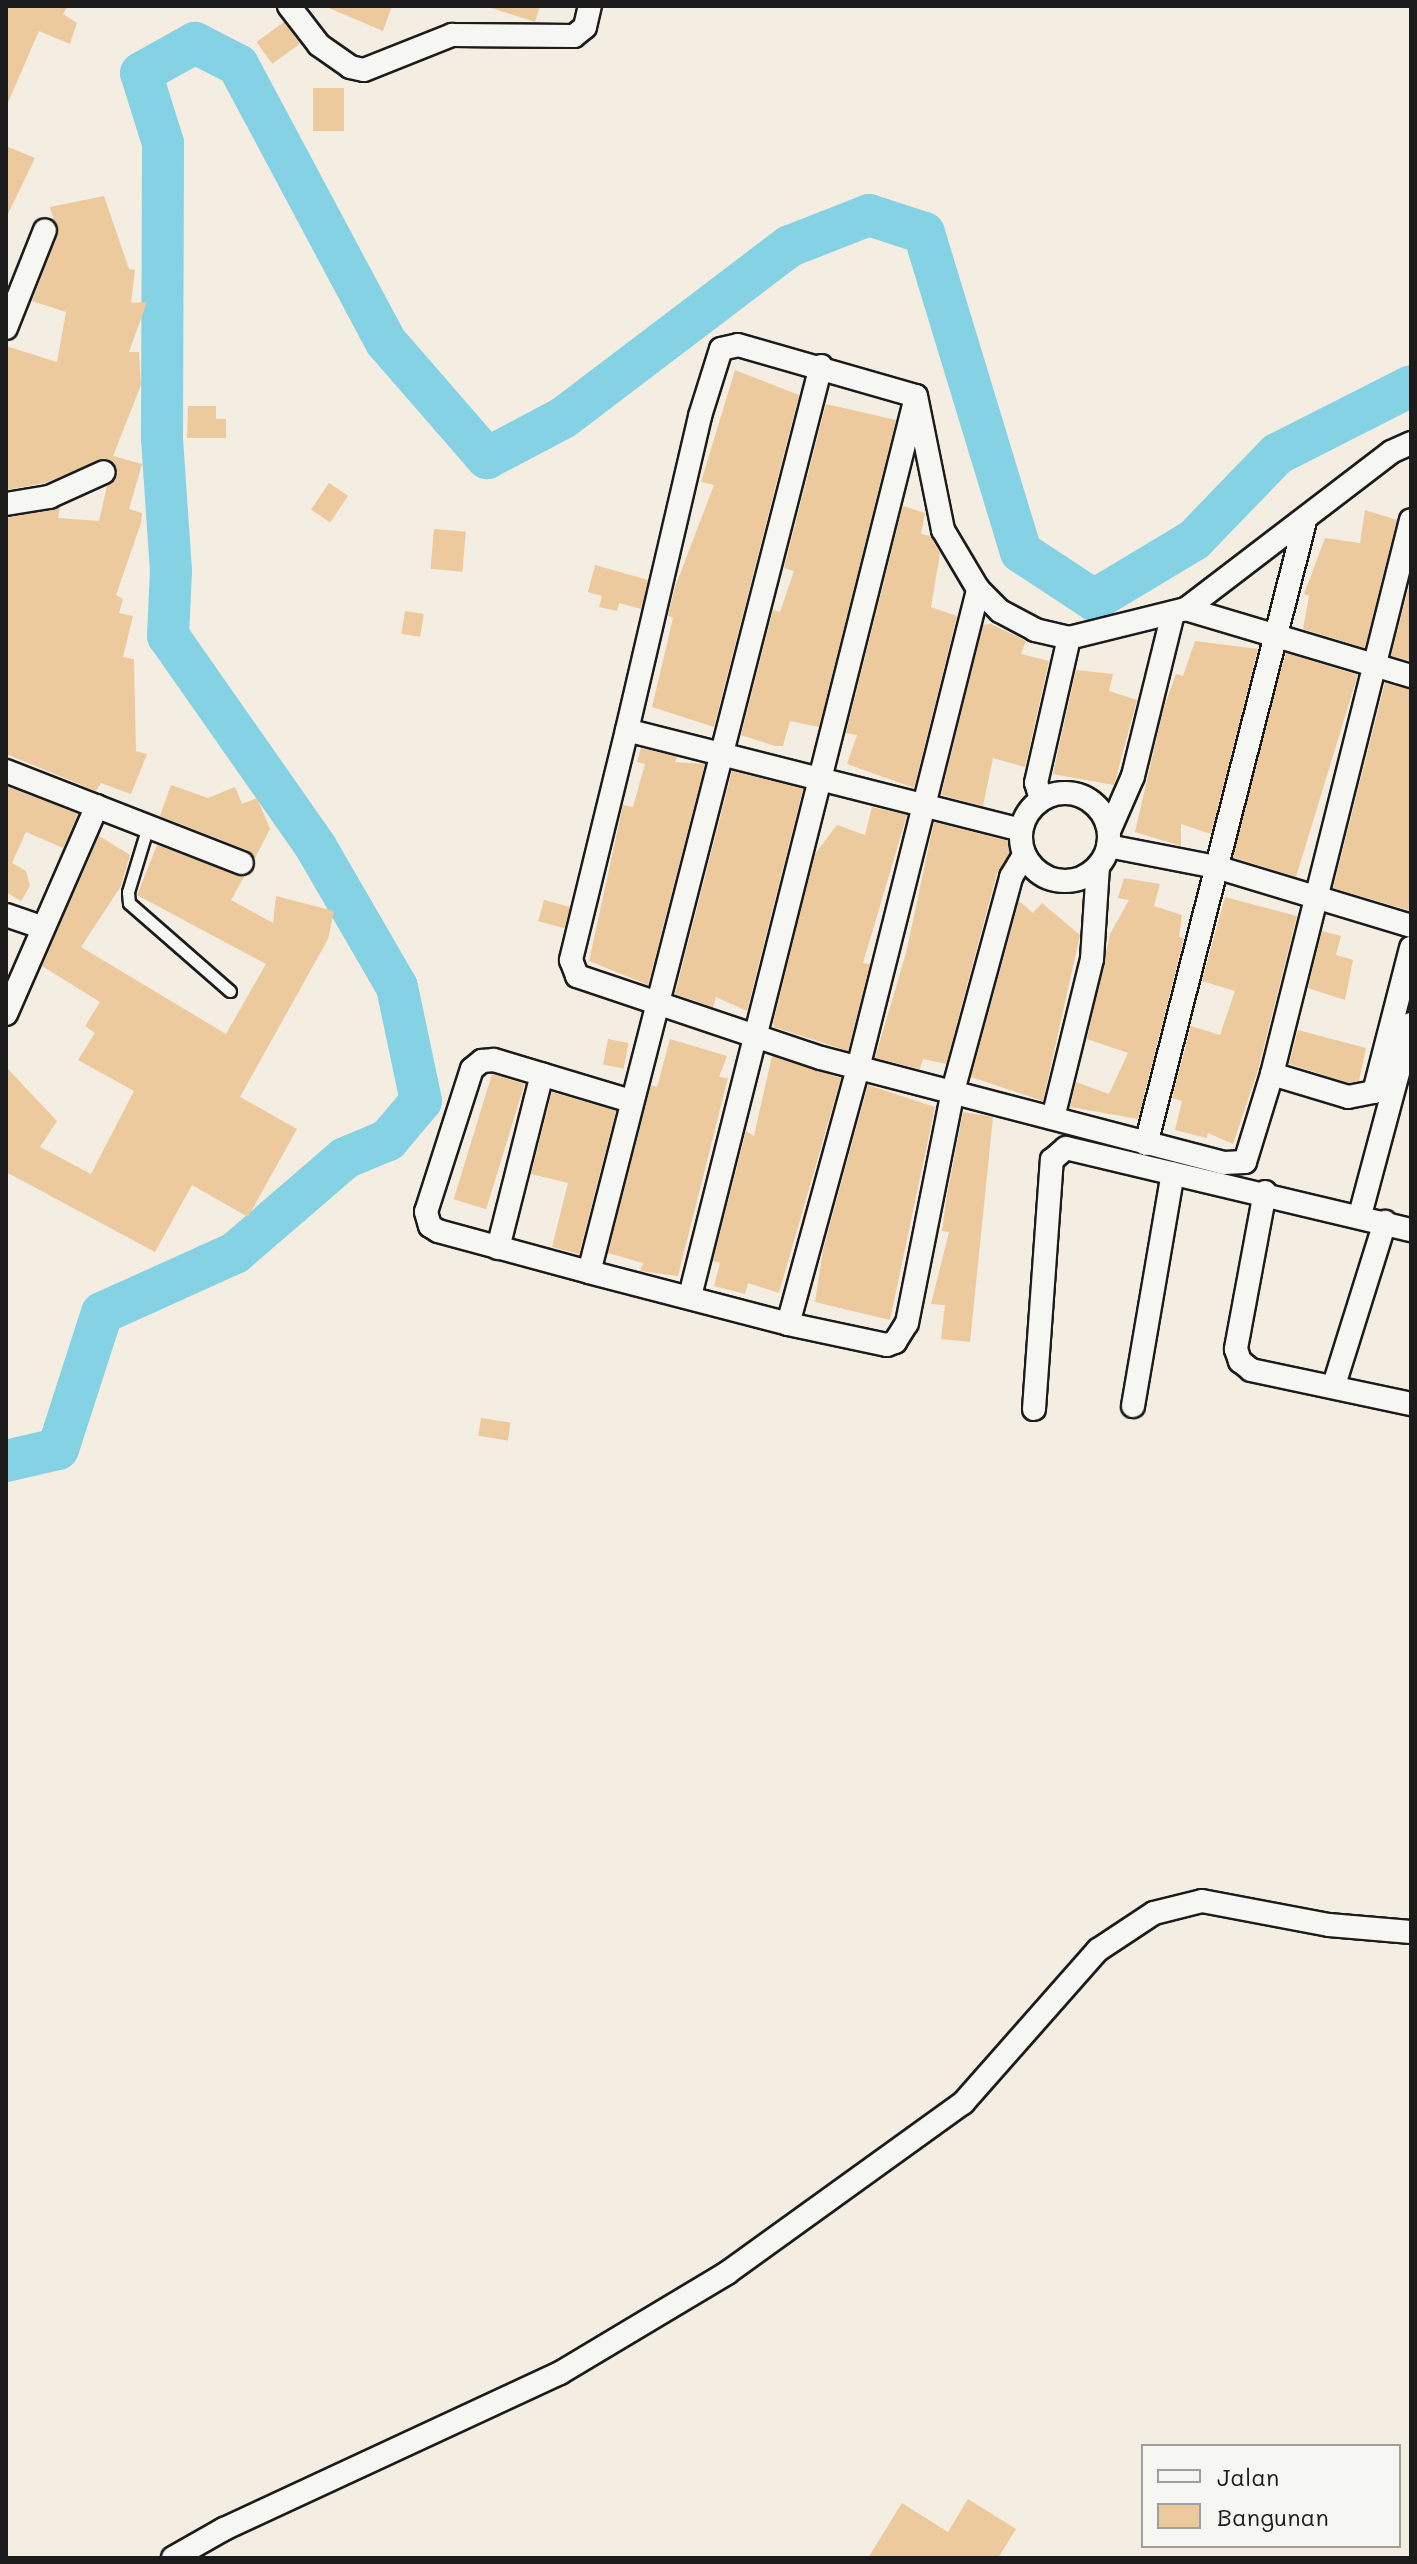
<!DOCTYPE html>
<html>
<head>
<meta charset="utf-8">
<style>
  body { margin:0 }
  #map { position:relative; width:1417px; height:2564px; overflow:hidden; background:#f4ede1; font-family:Mali,sans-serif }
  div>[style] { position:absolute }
  .river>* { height:42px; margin:-21px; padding:0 21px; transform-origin:21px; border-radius:21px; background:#84d2e3 }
  .building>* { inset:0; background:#edca9e; transform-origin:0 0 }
  .roads { filter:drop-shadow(2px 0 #1c1c1c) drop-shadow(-2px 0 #1c1c1c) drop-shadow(0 2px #1c1c1c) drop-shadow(0 -2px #1c1c1c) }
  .service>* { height:11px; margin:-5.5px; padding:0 5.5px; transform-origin:5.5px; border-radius:5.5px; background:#f6f6f2 }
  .minor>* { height:22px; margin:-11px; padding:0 11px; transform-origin:11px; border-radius:11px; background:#f6f6f2 }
  .minor>.ring { margin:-11px; padding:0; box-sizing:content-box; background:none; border:22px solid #f6f6f2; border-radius:50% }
  span { translate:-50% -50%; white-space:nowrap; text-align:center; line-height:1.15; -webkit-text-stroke:6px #f6f6f2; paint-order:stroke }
  .frame { position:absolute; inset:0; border:8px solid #1c1c1c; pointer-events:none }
  .legend { position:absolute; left:1141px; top:2444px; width:260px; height:104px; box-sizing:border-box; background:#f6f6f2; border:2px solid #9f9f9c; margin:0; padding:10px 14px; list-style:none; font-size:24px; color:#1c1c1c }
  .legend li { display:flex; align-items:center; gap:16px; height:40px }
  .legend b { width:40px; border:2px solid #9f9f9c }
</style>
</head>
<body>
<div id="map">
  <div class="river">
    <div style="left:6px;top:1461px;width:53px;rotate:-13deg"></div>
    <div style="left:58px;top:1449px;width:143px;rotate:-72.1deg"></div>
    <div style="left:102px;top:1313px;width:146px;rotate:-24.3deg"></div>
    <div style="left:235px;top:1253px;width:145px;rotate:-40.8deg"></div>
    <div style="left:345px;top:1158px;width:47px;rotate:-22.7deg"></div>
    <div style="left:388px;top:1140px;width:51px;rotate:-49.8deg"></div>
    <div style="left:421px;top:1101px;width:116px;rotate:-101.9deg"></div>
    <div style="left:397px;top:987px;width:162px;rotate:-120.1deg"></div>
    <div style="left:316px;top:847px;width:258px;rotate:-125deg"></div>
    <div style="left:168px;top:636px;width:65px;rotate:-87.4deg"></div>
    <div style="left:171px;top:571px;width:133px;rotate:-93.9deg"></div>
    <div style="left:162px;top:438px;width:295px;rotate:-89.8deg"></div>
    <div style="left:163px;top:143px;width:73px;rotate:-107.4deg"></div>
    <div style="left:141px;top:73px;width:62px;rotate:-29.1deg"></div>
    <div style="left:195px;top:43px;width:48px;rotate:27.1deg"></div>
    <div style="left:238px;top:65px;width:314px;rotate:61.9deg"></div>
    <div style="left:386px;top:342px;width:154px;rotate:49deg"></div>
    <div style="left:487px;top:458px;width:86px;rotate:-27.8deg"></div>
    <div style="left:563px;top:418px;width:285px;rotate:-37.2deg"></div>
    <div style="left:790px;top:246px;width:85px;rotate:-21.4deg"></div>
    <div style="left:869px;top:215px;width:58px;rotate:18.1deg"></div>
    <div style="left:924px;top:233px;width:333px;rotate:73.1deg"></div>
    <div style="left:1021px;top:552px;width:87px;rotate:33.3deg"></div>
    <div style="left:1094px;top:600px;width:117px;rotate:-31deg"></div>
    <div style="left:1194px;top:540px;width:120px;rotate:-46deg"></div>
    <div style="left:1277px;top:454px;width:150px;rotate:-26.9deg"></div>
  </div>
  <div class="building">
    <div style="clip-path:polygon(6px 6px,68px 6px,63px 14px,77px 23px,70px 44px,39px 31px,6px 107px)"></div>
    <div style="clip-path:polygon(324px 6px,392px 6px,383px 31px)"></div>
    <div style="clip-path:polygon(485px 6px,540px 6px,535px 22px)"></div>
    <div style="left:284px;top:22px;width:27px;height:34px;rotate:54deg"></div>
    <div style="left:313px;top:88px;width:31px;height:43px"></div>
    <div style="clip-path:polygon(6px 146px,35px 158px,6px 218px)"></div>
    <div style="clip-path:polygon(104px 196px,129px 269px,135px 270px,131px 303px,147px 302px,129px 352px,139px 352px,141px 385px,113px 456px,142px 464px,129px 509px,142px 513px,141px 523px,116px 595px,123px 599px,119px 613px,133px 616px,123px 657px,134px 659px,136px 751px,147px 754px,131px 794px,101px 783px,96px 791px,6px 754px,6px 518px,60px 507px,58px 518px,99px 521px,107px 486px,118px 473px,105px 458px,45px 483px,6px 490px,6px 346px,57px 362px,66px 312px,32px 301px,58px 234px,50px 207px)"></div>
    <div style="clip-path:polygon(735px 370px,799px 395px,714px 727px,652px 707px,673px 618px,668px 616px,675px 587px,714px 485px,701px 482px)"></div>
    <div style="clip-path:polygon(826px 404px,896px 420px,819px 727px,790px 721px,783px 746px,775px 746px,741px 735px,773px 610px,780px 612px,794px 571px,784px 568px)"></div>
    <div style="clip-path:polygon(188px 406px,216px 406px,216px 419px,226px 419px,226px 438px,187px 438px)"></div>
    <div style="left:329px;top:483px;width:23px;height:32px;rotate:34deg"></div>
    <div style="clip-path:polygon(903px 506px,925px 513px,921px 534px,930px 536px,940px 553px,931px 607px,957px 616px,914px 788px,847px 764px,857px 735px,846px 733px)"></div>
    <div style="clip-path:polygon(1365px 510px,1397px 520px,1365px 648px,1303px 629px,1309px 596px,1304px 594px,1325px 538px,1360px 543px)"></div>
    <div style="left:434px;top:529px;width:32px;height:40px;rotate:5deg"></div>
    <div style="clip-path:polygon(595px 565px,648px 580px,641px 609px,619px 603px,617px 611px,599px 607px,602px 596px,588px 592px)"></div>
    <div style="clip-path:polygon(1411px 578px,1411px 661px,1391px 656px)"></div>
    <div style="left:405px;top:611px;width:19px;height:23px;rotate:9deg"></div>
    <div style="clip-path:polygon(991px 624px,1026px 641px,1021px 654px,1049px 661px,1025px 767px,993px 758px,983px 806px,941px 795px,983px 625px)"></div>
    <div style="clip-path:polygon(1195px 641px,1258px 649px,1211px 834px,1181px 824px,1181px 846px,1135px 832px,1164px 707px,1176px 674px,1183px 676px)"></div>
    <div style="left:1286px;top:653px;width:75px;height:211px;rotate:17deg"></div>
    <div style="clip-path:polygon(1076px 670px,1113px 674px,1109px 691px,1137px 700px,1114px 785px,1053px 774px)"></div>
    <div style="clip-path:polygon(1385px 683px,1411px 690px,1411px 911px,1333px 888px)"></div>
    <div style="clip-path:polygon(641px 748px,677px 757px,675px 762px,705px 764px,648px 985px,589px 961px,623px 805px,633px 807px,645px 764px,637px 762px)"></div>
    <div style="clip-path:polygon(732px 771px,803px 789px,747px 1011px,716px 997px,713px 1007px,675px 994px)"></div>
    <div style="clip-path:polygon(171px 785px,208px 798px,235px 787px,242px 804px,257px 798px,270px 829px,255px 858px,247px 850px,160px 816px)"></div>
    <div style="clip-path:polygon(6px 786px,78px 814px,63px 848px,26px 832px,12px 863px,26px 871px,30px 886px,21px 901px,6px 892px)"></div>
    <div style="clip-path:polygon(872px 807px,907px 815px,863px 963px,870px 964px,848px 1051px,774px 1027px,773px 1023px,815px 854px,837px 825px,865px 835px)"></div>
    <div style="clip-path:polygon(934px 822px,1016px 843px,997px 873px,946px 1064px,923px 1059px,920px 1069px,875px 1058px,906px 953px)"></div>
    <div style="clip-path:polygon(99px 836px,130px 855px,121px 886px,81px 947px,226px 1034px,266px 964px,137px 895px,157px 845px,244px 877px,231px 900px,273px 923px,276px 896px,334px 911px,328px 939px,240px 1097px,297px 1129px,248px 1217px,192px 1185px,155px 1252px,6px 1172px,6px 1067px,57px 1121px,40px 1147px,91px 1174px,134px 1091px,78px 1060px,95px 1033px,85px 1026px,100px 1002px,42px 966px)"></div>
    <div style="clip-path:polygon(1124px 878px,1160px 884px,1154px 906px,1182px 915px,1179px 937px,1184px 938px,1138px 1119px,1070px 1107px,1076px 1082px,1109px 1094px,1128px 1053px,1087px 1039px,1110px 934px,1129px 900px,1118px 898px)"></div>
    <div style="clip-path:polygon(1225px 897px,1297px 916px,1258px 1070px,1233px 1144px,1208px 1133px,1207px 1138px,1175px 1130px,1182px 1101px,1172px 1098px,1191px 1026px,1220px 1035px,1235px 991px,1202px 981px)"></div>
    <div style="left:544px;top:900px;width:27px;height:22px;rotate:15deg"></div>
    <div style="clip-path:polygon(1019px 901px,1033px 913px,1042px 903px,1080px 935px,1043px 1101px,971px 1077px)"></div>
    <div style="clip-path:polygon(1322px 931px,1341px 936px,1336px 955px,1353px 960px,1345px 1000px,1308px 988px)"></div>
    <div style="clip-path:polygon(1298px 1030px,1366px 1048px,1359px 1081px,1349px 1083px,1289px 1064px)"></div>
    <div style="left:608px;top:1039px;width:21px;height:26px;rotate:11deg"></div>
    <div style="clip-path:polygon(670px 1039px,727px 1056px,719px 1077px,728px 1078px,678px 1276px,640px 1271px,643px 1263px,608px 1253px,651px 1085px,657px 1087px)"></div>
    <div style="clip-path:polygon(772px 1056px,841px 1078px,779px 1293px,748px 1283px,745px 1294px,714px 1286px,720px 1263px,713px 1261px,746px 1131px,754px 1136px)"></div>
    <div style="left:492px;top:1074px;width:34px;height:131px;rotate:17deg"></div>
    <div style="clip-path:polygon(868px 1085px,935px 1107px,890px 1320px,815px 1302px,823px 1250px)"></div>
    <div style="clip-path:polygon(552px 1092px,616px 1111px,579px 1254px,552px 1247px,568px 1183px,531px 1174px)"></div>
    <div style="clip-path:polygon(963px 1112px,993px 1117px,970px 1342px,941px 1339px,945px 1305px,931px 1304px,949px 1232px,942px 1231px,946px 1201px)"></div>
    <div style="left:481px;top:1418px;width:30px;height:18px;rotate:9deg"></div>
    <div style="clip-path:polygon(968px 2499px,1016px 2529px,998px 2558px,868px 2558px,902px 2503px,948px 2532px)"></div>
  </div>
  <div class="roads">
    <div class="service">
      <div style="left:148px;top:826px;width:69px;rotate:106.9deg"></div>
      <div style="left:128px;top:892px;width:11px;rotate:85deg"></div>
      <div style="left:129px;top:903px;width:134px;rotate:41.1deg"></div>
    </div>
    <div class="minor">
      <div style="left:289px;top:6px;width:49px;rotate:52.4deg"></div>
      <div style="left:319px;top:45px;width:38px;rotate:35deg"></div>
      <div style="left:350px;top:67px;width:14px;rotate:12deg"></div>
      <div style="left:364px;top:70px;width:95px;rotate:-21.7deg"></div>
      <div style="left:452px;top:35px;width:122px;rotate:0.5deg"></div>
      <div style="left:574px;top:36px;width:14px;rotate:-39deg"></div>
      <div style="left:585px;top:27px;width:22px;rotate:-77deg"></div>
      <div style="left:6px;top:328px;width:105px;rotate:-68.3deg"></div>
      <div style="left:821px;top:366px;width:935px;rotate:104.36deg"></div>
      <div style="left:589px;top:1272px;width:206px;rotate:14.6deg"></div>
      <div style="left:788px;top:1324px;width:101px;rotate:12deg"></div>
      <div style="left:887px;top:1345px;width:9px;rotate:-21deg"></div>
      <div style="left:895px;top:1342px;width:22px;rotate:-58deg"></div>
      <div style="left:907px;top:1323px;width:237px;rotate:-78.8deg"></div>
      <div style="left:953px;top:1091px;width:222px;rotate:-74.8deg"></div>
      <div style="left:1011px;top:877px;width:26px;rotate:-59deg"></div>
      <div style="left:6px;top:504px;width:44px;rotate:-9.2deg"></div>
      <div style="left:49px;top:497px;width:60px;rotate:-24.4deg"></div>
      <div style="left:1186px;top:609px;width:235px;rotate:16.6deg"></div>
      <div style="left:627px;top:730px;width:237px;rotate:103.7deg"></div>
      <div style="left:571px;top:960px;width:17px;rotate:69deg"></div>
      <div style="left:577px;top:976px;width:257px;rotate:18.6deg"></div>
      <div style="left:821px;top:1058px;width:416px;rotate:14.6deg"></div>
      <div style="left:1224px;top:1163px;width:21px;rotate:-3deg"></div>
      <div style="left:1245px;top:1162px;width:92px;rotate:-72.9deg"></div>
      <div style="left:1272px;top:1074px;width:571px;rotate:-75.92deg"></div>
      <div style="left:6px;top:771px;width:253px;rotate:21.3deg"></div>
      <div class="ring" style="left:1021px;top:793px;width:66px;height:66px"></div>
      <div style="left:1041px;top:799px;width:17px;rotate:-107deg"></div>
      <div style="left:1036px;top:783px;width:149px;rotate:-77.2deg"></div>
      <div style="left:1021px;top:830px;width:406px;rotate:-165.8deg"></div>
      <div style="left:627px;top:730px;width:322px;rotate:-76.9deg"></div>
      <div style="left:700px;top:416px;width:70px;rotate:-72.6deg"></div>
      <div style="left:721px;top:349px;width:17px;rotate:-13deg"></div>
      <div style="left:738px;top:345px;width:185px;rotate:16deg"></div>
      <div style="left:916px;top:396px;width:137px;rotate:78.6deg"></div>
      <div style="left:943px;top:530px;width:69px;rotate:59.3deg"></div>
      <div style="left:978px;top:589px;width:31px;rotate:45deg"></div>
      <div style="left:1000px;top:611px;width:40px;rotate:28deg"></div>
      <div style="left:1035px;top:630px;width:35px;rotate:13deg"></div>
      <div style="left:1069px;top:638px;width:121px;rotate:-13.9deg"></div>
      <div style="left:1186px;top:609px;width:258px;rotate:-37.4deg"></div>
      <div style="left:1391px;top:452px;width:22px;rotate:-24deg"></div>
      <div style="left:1109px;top:831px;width:60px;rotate:-66.4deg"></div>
      <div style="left:1133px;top:776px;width:168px;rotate:-76.2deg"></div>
      <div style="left:1108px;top:846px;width:110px;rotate:11deg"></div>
      <div style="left:1216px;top:867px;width:204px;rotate:16.8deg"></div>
      <div style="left:6px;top:915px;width:39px;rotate:19deg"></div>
      <div style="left:6px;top:1014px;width:227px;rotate:-66.4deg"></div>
      <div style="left:1272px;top:1074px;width:79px;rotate:16.8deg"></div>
      <div style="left:1348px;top:1097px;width:26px;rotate:-11deg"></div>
      <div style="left:1374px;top:1092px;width:149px;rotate:-75.6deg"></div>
      <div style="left:1053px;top:1118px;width:164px;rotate:-76.2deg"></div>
      <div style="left:1092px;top:959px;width:93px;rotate:-86.3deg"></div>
      <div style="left:1146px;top:1144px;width:643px;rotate:-75.68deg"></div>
      <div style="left:1265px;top:1192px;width:160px;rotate:100.5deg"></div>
      <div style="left:1236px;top:1349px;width:13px;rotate:72deg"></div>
      <div style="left:1240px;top:1361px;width:14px;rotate:39deg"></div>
      <div style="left:1251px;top:1370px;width:164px;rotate:12deg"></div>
      <div style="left:1360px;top:1215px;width:198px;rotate:-75deg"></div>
      <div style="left:498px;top:1248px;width:179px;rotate:-75.8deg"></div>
      <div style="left:589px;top:1272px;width:156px;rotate:-164.8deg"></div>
      <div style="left:438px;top:1231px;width:9px;rotate:-148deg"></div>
      <div style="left:430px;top:1226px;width:15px;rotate:-106deg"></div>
      <div style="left:426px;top:1212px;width:150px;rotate:-72.2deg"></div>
      <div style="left:472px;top:1069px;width:13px;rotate:-39deg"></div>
      <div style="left:482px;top:1061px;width:12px;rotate:-5deg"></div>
      <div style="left:494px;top:1060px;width:143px;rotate:16.7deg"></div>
      <div style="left:690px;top:1296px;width:923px;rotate:-75.89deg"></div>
      <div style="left:788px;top:1324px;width:265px;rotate:-74.7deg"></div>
      <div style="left:858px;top:1068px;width:494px;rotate:-75.9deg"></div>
      <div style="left:1334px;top:1385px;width:171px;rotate:-72.6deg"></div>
      <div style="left:1133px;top:1406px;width:236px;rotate:-80.3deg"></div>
      <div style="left:1034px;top:1409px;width:250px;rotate:-85.9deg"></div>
      <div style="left:1052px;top:1160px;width:18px;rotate:-41deg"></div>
      <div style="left:1066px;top:1148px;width:355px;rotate:13.4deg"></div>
      <div style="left:173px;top:2558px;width:59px;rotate:-29.6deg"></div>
      <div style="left:224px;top:2529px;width:370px;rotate:-24.9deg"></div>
      <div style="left:560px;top:2373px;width:195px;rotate:-30.9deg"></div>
      <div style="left:727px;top:2273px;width:291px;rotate:-35.8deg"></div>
      <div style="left:963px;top:2103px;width:204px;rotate:-48.6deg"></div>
      <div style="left:1098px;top:1950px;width:67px;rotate:-33.5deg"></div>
      <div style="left:1154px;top:1913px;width:49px;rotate:-14deg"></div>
      <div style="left:1202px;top:1901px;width:129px;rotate:10.7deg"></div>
      <div style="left:1329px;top:1925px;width:82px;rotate:4.9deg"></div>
    </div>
  </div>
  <div class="frame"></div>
  <ul class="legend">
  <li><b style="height:10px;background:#f6f6f2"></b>Jalan</li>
  <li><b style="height:22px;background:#edca9e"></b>Bangunan</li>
  </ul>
</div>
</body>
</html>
